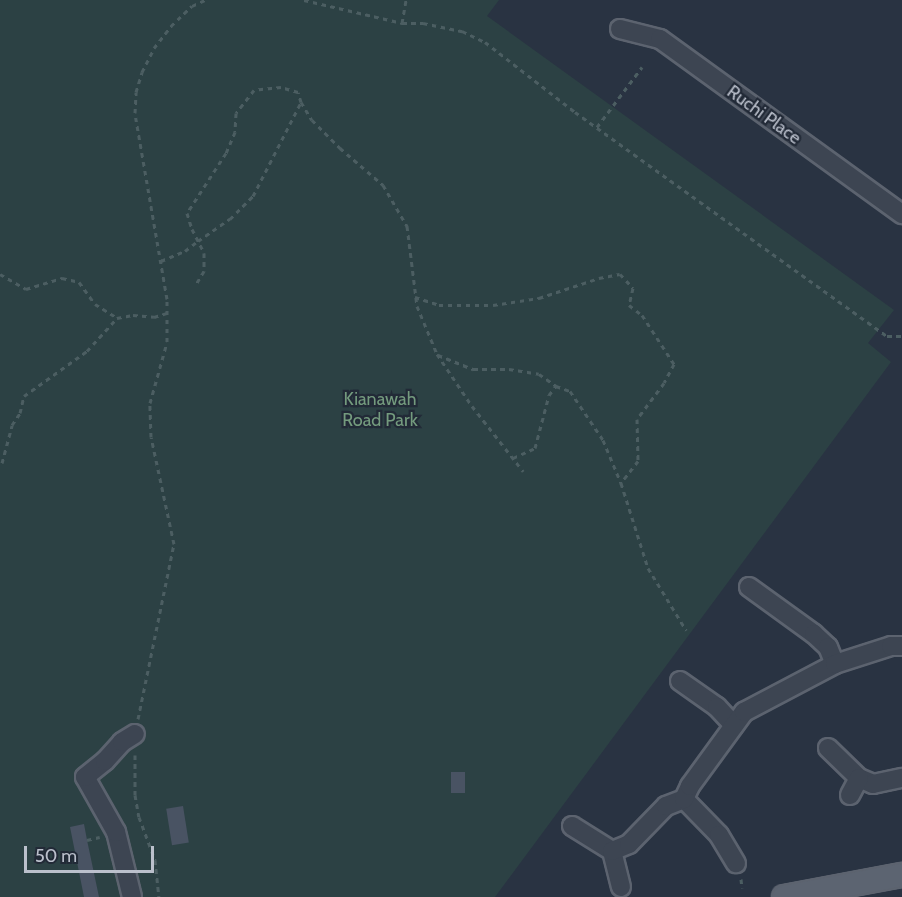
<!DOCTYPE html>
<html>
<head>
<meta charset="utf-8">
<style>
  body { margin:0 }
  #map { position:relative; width:902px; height:897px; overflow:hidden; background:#293342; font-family:Cabin,sans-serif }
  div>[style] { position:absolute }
  .green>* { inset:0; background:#2c4144 }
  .building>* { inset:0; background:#495363; transform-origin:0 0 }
  .path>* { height:3px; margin-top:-1.5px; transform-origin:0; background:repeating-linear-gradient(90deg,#4c5e62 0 4.5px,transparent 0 9px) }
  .roads { filter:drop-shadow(2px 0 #5c636f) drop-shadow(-2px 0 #5c636f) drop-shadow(0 2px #5c636f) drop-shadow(0 -2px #5c636f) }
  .minor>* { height:18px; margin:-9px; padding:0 9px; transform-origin:9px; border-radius:9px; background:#3d4552 }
  .major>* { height:22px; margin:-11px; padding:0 11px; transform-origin:11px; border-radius:11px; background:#5c6471 }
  span { translate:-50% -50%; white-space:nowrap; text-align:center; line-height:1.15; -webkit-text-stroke:4.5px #222a37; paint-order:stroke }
  .street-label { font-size:18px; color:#bbc0cc }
  .park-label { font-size:18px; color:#749b7e }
  .scale { position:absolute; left:24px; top:846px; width:130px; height:27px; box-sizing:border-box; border:3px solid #bbc0cc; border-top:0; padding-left:8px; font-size:18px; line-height:21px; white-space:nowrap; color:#bbc0cc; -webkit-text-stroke:4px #222a37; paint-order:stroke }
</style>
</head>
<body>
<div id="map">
  <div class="green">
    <div style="clip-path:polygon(0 0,499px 0,487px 16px,894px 310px,868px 343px,891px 362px,495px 897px,0 897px)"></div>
  </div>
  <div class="building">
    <div style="left:451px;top:772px;width:14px;height:21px"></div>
    <div style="left:183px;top:806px;width:37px;height:17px;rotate:81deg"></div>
    <div style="clip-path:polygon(84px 824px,87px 840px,99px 897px,84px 897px,70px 827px)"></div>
  </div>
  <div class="path">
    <div style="left:304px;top:0;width:101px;rotate:13.2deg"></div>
    <div style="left:402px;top:23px;width:21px"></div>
    <div style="left:423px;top:23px;width:40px;rotate:12deg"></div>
    <div style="left:462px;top:31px;width:25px;rotate:26deg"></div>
    <div style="left:485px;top:42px;width:114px;rotate:37.9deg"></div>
    <div style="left:575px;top:112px;width:384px;rotate:35.7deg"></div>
    <div style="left:887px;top:336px;width:15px"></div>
    <div style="left:402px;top:23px;width:23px;rotate:-80deg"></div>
    <div style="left:301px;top:102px;width:21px;rotate:59deg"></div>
    <div style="left:312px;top:120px;width:40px;rotate:45deg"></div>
    <div style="left:340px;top:148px;width:57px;rotate:40.7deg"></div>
    <div style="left:383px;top:185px;width:48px;rotate:59.7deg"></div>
    <div style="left:407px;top:226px;width:81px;rotate:82.9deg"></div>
    <div style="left:417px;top:306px;width:52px;rotate:67.4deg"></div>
    <div style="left:437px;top:354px;width:63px;rotate:56.1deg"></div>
    <div style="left:472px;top:406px;width:83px;rotate:51.9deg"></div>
    <div style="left:597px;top:127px;width:75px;rotate:-53.1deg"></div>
    <div style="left:161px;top:261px;width:26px;rotate:-23deg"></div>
    <div style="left:185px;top:251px;width:16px;rotate:-38deg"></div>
    <div style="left:198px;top:241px;width:39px;rotate:-35deg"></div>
    <div style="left:230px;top:219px;width:33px;rotate:-45deg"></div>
    <div style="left:253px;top:196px;width:106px;rotate:-62.9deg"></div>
    <div style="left:301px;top:102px;width:10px;rotate:-107deg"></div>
    <div style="left:298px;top:92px;width:18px;rotate:-164deg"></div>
    <div style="left:281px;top:87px;width:27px;rotate:174deg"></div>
    <div style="left:254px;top:90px;width:29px;rotate:128deg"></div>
    <div style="left:236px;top:113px;width:19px;rotate:93deg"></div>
    <div style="left:235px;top:132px;width:23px;rotate:113deg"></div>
    <div style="left:226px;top:153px;width:72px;rotate:123deg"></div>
    <div style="left:187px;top:213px;width:17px;rotate:73deg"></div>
    <div style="left:192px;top:229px;width:27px;rotate:63deg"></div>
    <div style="left:204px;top:253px;width:18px;rotate:90deg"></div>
    <div style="left:204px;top:271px;width:17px;rotate:121deg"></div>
    <div style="left:0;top:274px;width:30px;rotate:30deg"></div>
    <div style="left:26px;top:289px;width:38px;rotate:-17deg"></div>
    <div style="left:62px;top:278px;width:17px;rotate:13deg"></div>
    <div style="left:79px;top:282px;width:27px;rotate:54deg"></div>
    <div style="left:95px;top:304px;width:26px;rotate:32deg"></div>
    <div style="left:117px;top:318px;width:16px;rotate:-11deg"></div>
    <div style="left:133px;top:315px;width:21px;rotate:5deg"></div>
    <div style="left:154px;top:317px;width:14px;rotate:-17deg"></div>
    <div style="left:415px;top:297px;width:25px;rotate:18deg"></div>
    <div style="left:439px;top:305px;width:54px"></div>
    <div style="left:493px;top:305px;width:47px;rotate:-8.7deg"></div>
    <div style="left:539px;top:298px;width:63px;rotate:-18.4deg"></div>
    <div style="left:599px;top:278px;width:21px;rotate:-11deg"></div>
    <div style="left:620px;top:274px;width:19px;rotate:47deg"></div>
    <div style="left:633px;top:288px;width:17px;rotate:103deg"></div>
    <div style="left:629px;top:305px;width:16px;rotate:38deg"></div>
    <div style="left:642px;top:315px;width:59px;rotate:56.9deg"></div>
    <div style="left:674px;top:364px;width:21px;rotate:118deg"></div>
    <div style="left:664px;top:383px;width:45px;rotate:126.9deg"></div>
    <div style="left:637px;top:419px;width:42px;rotate:88.6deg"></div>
    <div style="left:638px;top:461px;width:28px;rotate:128deg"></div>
    <div style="left:621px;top:483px;width:89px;rotate:72.4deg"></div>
    <div style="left:648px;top:568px;width:73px;rotate:58.5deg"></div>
    <div style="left:438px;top:355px;width:38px;rotate:22deg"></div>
    <div style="left:473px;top:369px;width:36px"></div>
    <div style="left:509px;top:369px;width:30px;rotate:9deg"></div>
    <div style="left:539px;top:374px;width:21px;rotate:35deg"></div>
    <div style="left:513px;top:458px;width:24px;rotate:-24deg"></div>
    <div style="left:535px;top:448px;width:55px;rotate:-75.2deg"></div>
    <div style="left:549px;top:395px;width:11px;rotate:-52deg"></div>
    <div style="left:556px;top:386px;width:15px;rotate:20deg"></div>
    <div style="left:570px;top:391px;width:59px;rotate:56deg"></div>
    <div style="left:603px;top:440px;width:47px;rotate:67.3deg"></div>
    <div style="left:2px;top:463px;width:39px;rotate:-75deg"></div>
    <div style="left:12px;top:425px;width:14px;rotate:-56deg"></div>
    <div style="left:20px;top:413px;width:17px;rotate:-77deg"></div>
    <div style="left:24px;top:396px;width:77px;rotate:-35.5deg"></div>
    <div style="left:87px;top:351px;width:45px;rotate:-47.7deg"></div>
    <div style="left:138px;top:719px;width:179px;rotate:-78.4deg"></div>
    <div style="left:174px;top:544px;width:109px;rotate:-102.1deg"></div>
    <div style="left:151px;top:437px;width:34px;rotate:-92deg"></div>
    <div style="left:150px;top:403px;width:63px;rotate:-74.4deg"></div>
    <div style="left:167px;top:342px;width:43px;rotate:-90deg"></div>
    <div style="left:167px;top:299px;width:189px;rotate:-99.8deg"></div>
    <div style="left:135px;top:113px;width:21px;rotate:-87deg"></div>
    <div style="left:136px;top:92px;width:21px;rotate:-73deg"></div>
    <div style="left:142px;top:72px;width:27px;rotate:-63deg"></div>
    <div style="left:154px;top:48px;width:28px;rotate:-52deg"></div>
    <div style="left:171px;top:26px;width:29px;rotate:-44deg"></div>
    <div style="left:192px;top:6px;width:14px;rotate:-25deg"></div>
    <div style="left:135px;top:755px;width:40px;rotate:90deg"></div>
    <div style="left:135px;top:795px;width:22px;rotate:80deg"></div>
    <div style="left:139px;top:817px;width:46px;rotate:69.6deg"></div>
    <div style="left:155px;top:860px;width:37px;rotate:84deg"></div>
    <div style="left:87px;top:840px;width:13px;rotate:-13deg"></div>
    <div style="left:741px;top:879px;width:9px;rotate:84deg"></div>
  </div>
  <div class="roads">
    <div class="minor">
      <div style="left:620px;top:29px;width:41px;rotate:14deg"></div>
      <div style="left:660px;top:39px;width:299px;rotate:35.9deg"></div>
      <div style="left:749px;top:587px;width:80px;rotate:35.9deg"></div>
      <div style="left:814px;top:634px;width:19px;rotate:43deg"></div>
      <div style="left:828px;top:647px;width:18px;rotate:68deg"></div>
      <div style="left:680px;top:681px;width:45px;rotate:35.1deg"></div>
      <div style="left:717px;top:707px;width:25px;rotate:47deg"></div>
      <div style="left:828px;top:748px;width:43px;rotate:44.1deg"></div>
      <div style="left:859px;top:778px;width:15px;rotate:23deg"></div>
      <div style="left:873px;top:784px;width:30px;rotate:-12deg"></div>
      <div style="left:850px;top:795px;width:19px;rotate:-62deg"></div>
      <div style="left:684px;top:799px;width:50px;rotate:45.8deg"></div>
      <div style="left:719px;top:835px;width:33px;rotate:59deg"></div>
      <div style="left:572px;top:826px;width:47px;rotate:32deg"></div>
      <div style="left:612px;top:851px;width:37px;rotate:76deg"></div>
      <div style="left:612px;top:851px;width:18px;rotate:-22deg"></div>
      <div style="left:629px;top:844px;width:53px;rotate:-45.8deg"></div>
      <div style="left:666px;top:806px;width:19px;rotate:-21deg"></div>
      <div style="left:684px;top:799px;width:14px;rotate:-65deg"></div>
      <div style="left:690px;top:786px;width:92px;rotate:-53.9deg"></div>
      <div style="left:744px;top:712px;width:103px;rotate:-27.8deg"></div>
      <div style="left:835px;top:664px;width:59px;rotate:-17.8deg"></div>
      <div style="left:891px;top:646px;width:11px"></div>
      <div style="left:132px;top:897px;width:67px;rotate:-103.8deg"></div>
      <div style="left:116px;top:832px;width:63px;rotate:-119.4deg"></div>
      <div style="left:85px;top:777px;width:26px;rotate:-39deg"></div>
      <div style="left:105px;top:761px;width:25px;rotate:-48deg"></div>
      <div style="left:122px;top:742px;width:15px;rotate:-32deg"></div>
    </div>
    <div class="major">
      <div style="left:784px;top:897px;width:120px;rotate:-10.6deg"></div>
    </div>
  </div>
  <div class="street-label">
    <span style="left:764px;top:115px;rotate:36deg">Ruchi Place</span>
  </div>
  <div class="park-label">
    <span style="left:380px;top:410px">Kianawah<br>Road Park</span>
  </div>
  <div class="scale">50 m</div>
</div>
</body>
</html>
